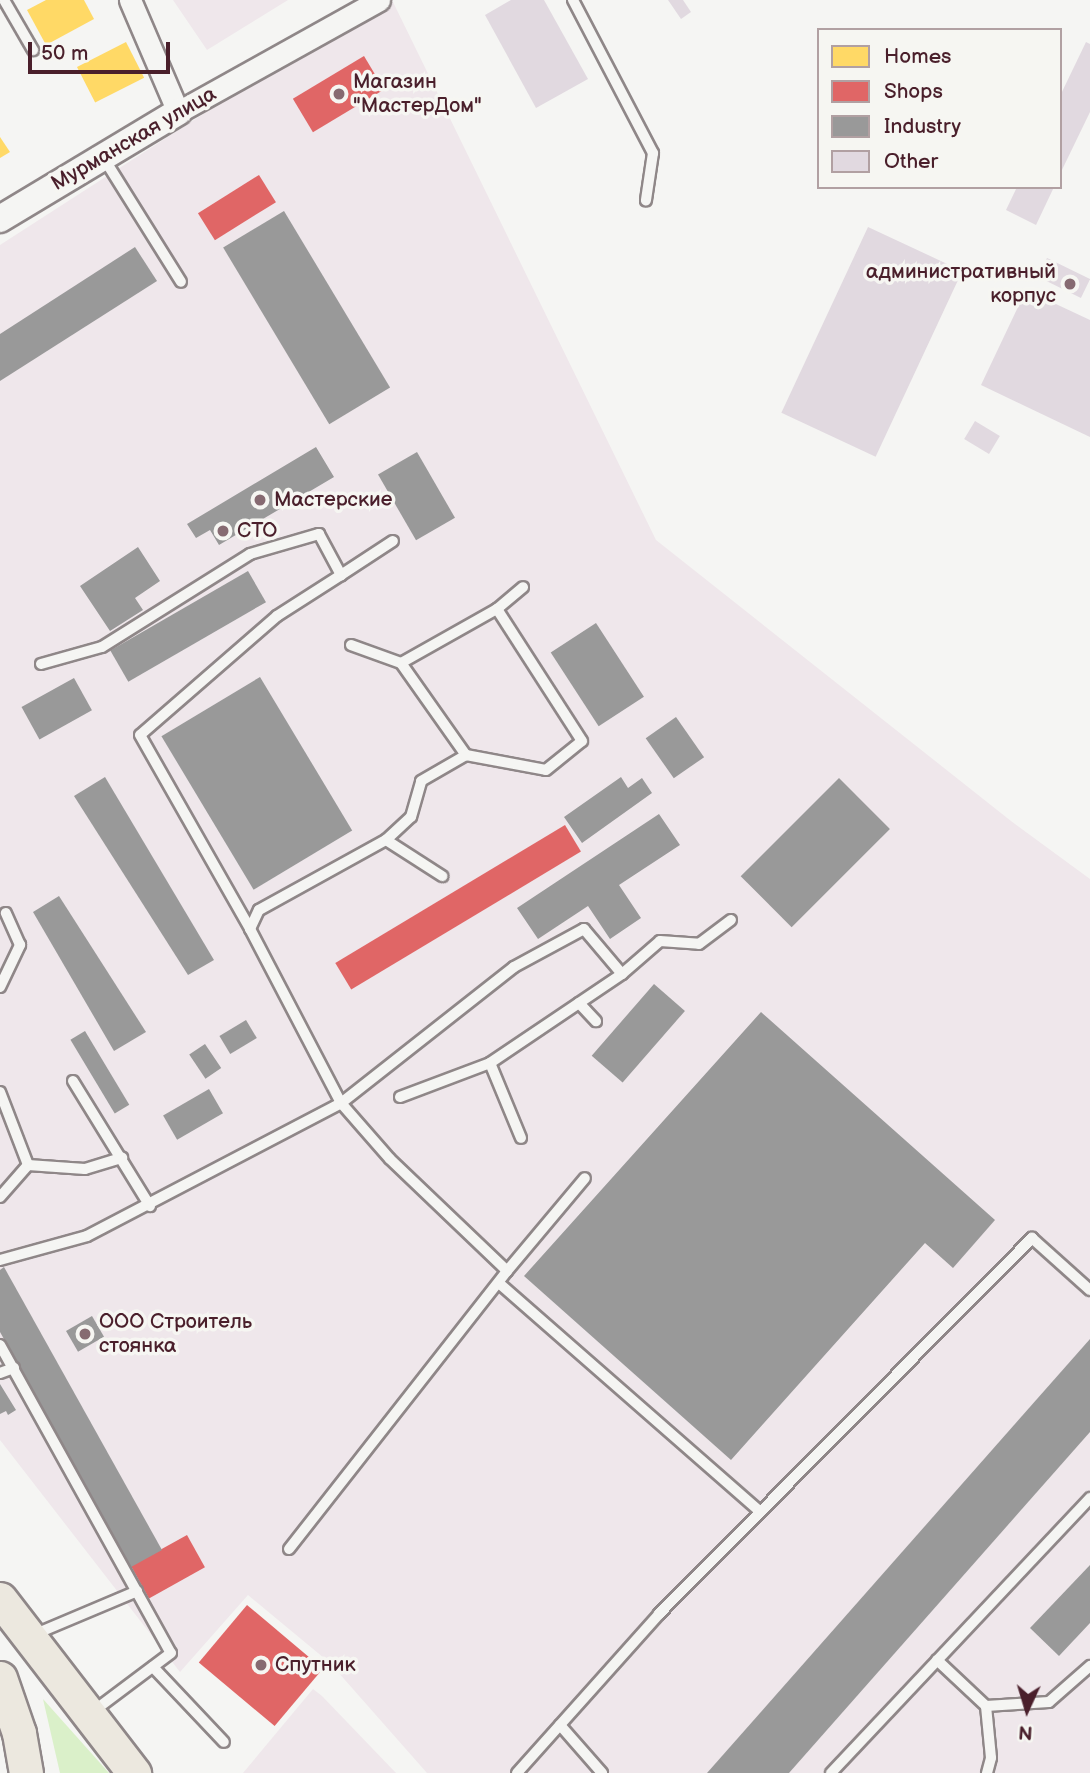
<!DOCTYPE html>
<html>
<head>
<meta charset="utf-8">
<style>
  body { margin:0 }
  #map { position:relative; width:1090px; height:1773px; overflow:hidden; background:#f5f5f3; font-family:"Balsamiq Sans",sans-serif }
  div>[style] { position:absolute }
  .built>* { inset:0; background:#efe7eb }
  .green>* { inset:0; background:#daf0c9 }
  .homes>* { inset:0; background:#ffd966; transform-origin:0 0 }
  .shops>* { inset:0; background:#e06666; transform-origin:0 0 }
  .industry>* { inset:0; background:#999; transform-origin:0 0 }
  .building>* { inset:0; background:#e1d9e0; transform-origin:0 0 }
  .roads { filter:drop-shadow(2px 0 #8f8788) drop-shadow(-2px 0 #8f8788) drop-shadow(0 2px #8f8788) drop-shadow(0 -2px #8f8788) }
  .service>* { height:10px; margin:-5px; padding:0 5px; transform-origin:5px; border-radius:5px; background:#f5f5f3 }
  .minor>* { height:21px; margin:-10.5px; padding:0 10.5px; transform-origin:10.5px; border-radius:10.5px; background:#f5f5f3 }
  .tertiary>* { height:26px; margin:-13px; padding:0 13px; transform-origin:13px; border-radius:13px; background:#f5f5f3 }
  .primary>* { height:33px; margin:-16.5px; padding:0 16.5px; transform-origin:16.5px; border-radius:16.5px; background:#ece8df }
  .dots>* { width:19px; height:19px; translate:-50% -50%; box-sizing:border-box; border:4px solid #f6f6f2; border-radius:50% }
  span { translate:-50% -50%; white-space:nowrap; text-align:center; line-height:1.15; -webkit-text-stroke:7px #f6f6f2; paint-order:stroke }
  .poi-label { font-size:21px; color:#4a1f2b }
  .left { translate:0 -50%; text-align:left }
  .right { translate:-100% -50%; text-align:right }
  .street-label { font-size:21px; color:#4a1f2b }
  .legend { position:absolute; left:817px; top:28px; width:245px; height:161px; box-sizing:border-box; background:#f6f6f2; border:2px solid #b1a0a2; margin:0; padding:9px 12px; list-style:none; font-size:21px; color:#4a1f2b }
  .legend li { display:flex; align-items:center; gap:14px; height:35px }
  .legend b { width:35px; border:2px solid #b1a0a2 }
  .north { position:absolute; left:992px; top:1675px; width:70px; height:70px; -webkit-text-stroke:5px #f6f6f2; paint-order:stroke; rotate:184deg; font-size:19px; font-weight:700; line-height:28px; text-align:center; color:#4a1f2b }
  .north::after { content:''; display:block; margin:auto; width:24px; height:32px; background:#4a1f2b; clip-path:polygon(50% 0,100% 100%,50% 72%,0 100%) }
  .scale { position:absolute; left:28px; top:42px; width:142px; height:32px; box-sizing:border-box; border:4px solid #4a1f2b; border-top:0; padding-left:9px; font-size:21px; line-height:24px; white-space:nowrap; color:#4a1f2b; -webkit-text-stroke:5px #f6f6f2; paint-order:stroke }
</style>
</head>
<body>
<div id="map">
  <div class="built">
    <div style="clip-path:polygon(173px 0,288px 0,207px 50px)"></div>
    <div style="clip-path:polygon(380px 0,392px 0,656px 540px,1011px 821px,1090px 879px,1090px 1773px,427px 1773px,330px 1663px,248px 1595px,180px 1672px,0 1440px,0 245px)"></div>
    <div style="clip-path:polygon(313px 1689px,322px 1696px,396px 1773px,243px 1773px)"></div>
  </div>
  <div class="green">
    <div style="clip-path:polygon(43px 1699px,109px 1773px,60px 1773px)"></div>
  </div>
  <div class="homes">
    <div style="clip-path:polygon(46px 0,84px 0,94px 19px,46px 45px,27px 10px)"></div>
    <div style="left:126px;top:42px;width:40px;height:55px;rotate:63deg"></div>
    <div style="clip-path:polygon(0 137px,10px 152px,0 158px)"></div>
  </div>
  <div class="shops">
    <div style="left:364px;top:56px;width:39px;height:83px;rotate:59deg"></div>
    <div style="left:259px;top:175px;width:32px;height:72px;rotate:58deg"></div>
    <div style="left:565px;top:825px;width:31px;height:268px;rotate:59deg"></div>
    <div style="left:187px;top:1535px;width:37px;height:64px;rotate:61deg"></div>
    <div style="left:247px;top:1605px;width:99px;height:75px;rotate:40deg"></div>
  </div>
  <div class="industry">
    <div style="left:284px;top:211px;width:206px;height:71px;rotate:59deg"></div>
    <div style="clip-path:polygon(135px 247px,157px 281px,0 381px,0 334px)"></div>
    <div style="clip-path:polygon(316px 447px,334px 477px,219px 545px,210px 530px,196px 538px,187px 524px)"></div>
    <div style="left:417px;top:452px;width:76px;height:45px;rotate:60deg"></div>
    <div style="clip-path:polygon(138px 547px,160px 581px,135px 598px,143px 610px,110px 631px,80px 586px)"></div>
    <div style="left:248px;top:571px;width:36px;height:159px;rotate:60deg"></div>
    <div style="left:596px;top:623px;width:88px;height:54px;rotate:57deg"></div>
    <div style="left:260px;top:677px;width:179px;height:115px;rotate:59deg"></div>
    <div style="left:74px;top:678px;width:37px;height:60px;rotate:61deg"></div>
    <div style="left:676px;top:717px;width:49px;height:37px;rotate:55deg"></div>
    <div style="clip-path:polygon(105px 777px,214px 960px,188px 975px,74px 796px)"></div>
    <div style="clip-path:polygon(621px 777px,628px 788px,642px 778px,652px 793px,582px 843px,564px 817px)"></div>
    <div style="left:839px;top:778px;width:72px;height:139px;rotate:45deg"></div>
    <div style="clip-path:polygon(659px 814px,680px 845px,619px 885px,641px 918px,610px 939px,588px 906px,538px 939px,517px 908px)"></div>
    <div style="clip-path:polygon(59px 896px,146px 1032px,114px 1051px,33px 912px)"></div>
    <div style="left:654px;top:984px;width:41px;height:95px;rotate:41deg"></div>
    <div style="clip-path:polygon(761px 1012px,995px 1220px,953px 1268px,925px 1243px,731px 1460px,524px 1276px)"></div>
    <div style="left:246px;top:1020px;width:21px;height:31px;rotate:59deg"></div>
    <div style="left:85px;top:1031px;width:86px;height:17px;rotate:59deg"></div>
    <div style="left:205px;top:1044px;width:29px;height:19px;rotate:56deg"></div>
    <div style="left:209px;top:1089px;width:28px;height:53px;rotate:60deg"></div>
    <div style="clip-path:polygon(4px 1267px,162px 1550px,131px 1567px,0 1332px,0 1270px)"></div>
    <div style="left:92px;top:1316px;width:24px;height:30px;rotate:60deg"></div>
    <div style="clip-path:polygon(1090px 1339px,1090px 1432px,789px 1773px,707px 1773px)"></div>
    <div style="clip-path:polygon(0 1384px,16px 1410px,8px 1415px,6px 1411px,0 1414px)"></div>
    <div style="clip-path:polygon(1090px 1565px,1090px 1623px,1059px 1656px,1030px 1628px)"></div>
  </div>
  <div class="building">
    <div style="clip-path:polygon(511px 0,544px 0,588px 79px,536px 108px,485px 15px)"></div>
    <div style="clip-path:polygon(668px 0,683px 0,691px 12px,681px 19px)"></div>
    <div style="clip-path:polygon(1086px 42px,1090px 44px,1090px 112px,1060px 174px,1060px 96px)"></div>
    <div style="clip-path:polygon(1017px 187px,1054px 187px,1036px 225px,1006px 210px)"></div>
    <div style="left:868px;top:227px;width:104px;height:205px;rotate:25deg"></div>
    <div style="left:1047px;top:258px;width:48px;height:21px;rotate:26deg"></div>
    <div style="clip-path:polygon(1026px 290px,1090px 320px,1090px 437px,981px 385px)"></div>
    <div style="left:975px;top:421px;width:29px;height:21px;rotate:31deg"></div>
  </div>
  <div class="roads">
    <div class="service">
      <div style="left:4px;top:0;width:58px;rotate:59.9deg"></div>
      <div style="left:573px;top:0;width:173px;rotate:62.4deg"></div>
      <div style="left:653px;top:153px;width:48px;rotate:98.5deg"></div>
      <div style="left:103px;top:157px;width:147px;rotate:58deg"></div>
      <div style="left:341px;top:575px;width:62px;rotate:-33.2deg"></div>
      <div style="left:351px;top:645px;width:53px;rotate:19.8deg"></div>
      <div style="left:401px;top:663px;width:110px;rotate:-29.4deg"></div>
      <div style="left:497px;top:609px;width:34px;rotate:-40deg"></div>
      <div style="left:401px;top:663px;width:113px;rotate:54.8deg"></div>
      <div style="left:41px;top:664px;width:63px;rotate:-15.6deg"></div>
      <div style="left:102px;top:647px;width:175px;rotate:-32.1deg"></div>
      <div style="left:250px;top:554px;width:72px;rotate:-16.2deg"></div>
      <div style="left:319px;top:534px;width:47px;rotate:61.8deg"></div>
      <div style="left:341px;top:575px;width:76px;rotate:147.4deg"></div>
      <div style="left:277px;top:616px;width:181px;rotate:139deg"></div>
      <div style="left:140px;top:735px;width:223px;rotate:60.4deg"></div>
      <div style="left:386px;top:840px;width:34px;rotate:-43deg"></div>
      <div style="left:411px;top:817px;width:37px;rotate:-74deg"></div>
      <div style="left:421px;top:781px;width:52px;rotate:-30deg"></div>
      <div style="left:466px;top:755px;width:81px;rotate:10.6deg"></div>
      <div style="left:546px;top:770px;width:46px;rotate:-38.9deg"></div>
      <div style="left:582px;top:741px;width:157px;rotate:-122.8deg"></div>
      <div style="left:622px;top:974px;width:50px;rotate:-41deg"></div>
      <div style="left:660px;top:941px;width:39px;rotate:4deg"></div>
      <div style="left:699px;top:944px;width:40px;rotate:-37deg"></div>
      <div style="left:0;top:987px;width:47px;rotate:-64.5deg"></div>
      <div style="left:20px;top:945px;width:35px;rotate:-114deg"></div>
      <div style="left:579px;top:1003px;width:25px;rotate:47deg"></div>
      <div style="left:490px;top:1063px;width:81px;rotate:67.5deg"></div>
      <div style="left:73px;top:1081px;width:147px;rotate:58.4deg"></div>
      <div style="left:0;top:1092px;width:78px;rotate:69deg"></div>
      <div style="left:400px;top:1097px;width:96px;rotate:-20.7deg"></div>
      <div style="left:490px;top:1063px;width:159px;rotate:-34deg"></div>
      <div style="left:622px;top:974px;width:59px;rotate:-130.2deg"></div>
      <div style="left:584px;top:929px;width:80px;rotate:151.5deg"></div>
      <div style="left:514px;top:967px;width:220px;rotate:141.8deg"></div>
      <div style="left:341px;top:1103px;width:74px;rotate:48.8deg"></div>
      <div style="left:390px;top:1159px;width:162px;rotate:43.7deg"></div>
      <div style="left:507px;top:1271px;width:121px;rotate:-50deg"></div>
      <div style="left:0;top:1197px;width:43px;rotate:-48.8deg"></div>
      <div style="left:28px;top:1165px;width:57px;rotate:4deg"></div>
      <div style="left:85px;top:1169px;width:39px;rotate:-17deg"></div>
      <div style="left:0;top:1260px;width:90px;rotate:-15.4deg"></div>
      <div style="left:87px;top:1236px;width:287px;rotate:-27.6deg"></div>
      <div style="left:341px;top:1103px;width:196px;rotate:-117.6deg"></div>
      <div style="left:250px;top:929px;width:21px;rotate:-65deg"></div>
      <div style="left:259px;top:910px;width:145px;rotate:-28.9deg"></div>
      <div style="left:386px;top:840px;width:67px;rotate:32.7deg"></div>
      <div style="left:500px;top:1284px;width:344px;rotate:41.2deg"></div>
      <div style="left:0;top:1345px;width:352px;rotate:61deg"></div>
      <div style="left:171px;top:1653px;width:100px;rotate:143.1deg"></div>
      <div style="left:0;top:1373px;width:15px;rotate:-20deg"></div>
      <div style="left:289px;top:1549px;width:353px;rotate:-51.9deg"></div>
      <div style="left:33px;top:1635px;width:113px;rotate:-22.9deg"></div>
      <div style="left:937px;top:1660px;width:67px;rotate:43.2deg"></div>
      <div style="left:986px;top:1706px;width:52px;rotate:84.5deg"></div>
      <div style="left:991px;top:1758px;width:16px;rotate:105deg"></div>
      <div style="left:153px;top:1667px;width:103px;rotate:46.6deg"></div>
      <div style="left:986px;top:1706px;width:63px;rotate:-3.6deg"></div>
      <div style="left:1049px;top:1702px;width:55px;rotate:-41.3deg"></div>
      <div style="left:560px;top:1725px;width:64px;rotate:48.8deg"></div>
      <div style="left:517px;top:1773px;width:213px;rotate:-48.2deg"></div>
      <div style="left:659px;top:1614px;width:530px;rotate:-45.23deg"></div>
      <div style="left:1032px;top:1238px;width:78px;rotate:41.9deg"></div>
      <div style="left:831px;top:1773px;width:378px;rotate:-46.7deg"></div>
    </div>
    <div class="minor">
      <div style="left:130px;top:0;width:122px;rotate:66.8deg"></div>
      <div style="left:178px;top:112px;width:230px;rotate:-29.1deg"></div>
    </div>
    <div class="tertiary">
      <div style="left:0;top:219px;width:208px;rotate:-31deg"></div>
    </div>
    <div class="primary">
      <div style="left:0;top:1599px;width:220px;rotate:52.4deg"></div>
      <div style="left:0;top:1678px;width:58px;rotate:70.9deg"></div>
      <div style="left:19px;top:1733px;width:41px;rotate:80.1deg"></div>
    </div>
  </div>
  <div class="dots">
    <div style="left:339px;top:94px;background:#866a71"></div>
    <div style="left:1070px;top:284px;background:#866a71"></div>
    <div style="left:260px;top:500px;background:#866a71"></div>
    <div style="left:223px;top:531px;background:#866a71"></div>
    <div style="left:85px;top:1334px;background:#866a71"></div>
    <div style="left:261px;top:1665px;background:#866a71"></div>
  </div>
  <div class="poi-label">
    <span class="left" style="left:353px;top:94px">Магазин<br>"МастерДом"</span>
    <span class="right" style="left:1056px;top:284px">административный<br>корпус</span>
    <span class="left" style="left:274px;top:500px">Мастерские</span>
    <span class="left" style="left:237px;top:531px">СТО</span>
    <span class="left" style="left:99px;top:1334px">ООО Строитель<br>стоянка</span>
    <span class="left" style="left:275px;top:1665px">Спутник</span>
  </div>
  <div class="street-label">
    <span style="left:134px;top:139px;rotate:-30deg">Мурманская улица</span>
  </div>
  <ul class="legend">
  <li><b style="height:19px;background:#ffd966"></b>Homes</li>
  <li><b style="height:19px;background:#e06666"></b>Shops</li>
  <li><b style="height:19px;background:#999"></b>Industry</li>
  <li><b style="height:19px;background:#e1d9e0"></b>Other</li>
  </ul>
  <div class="north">N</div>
  <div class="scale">50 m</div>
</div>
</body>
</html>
